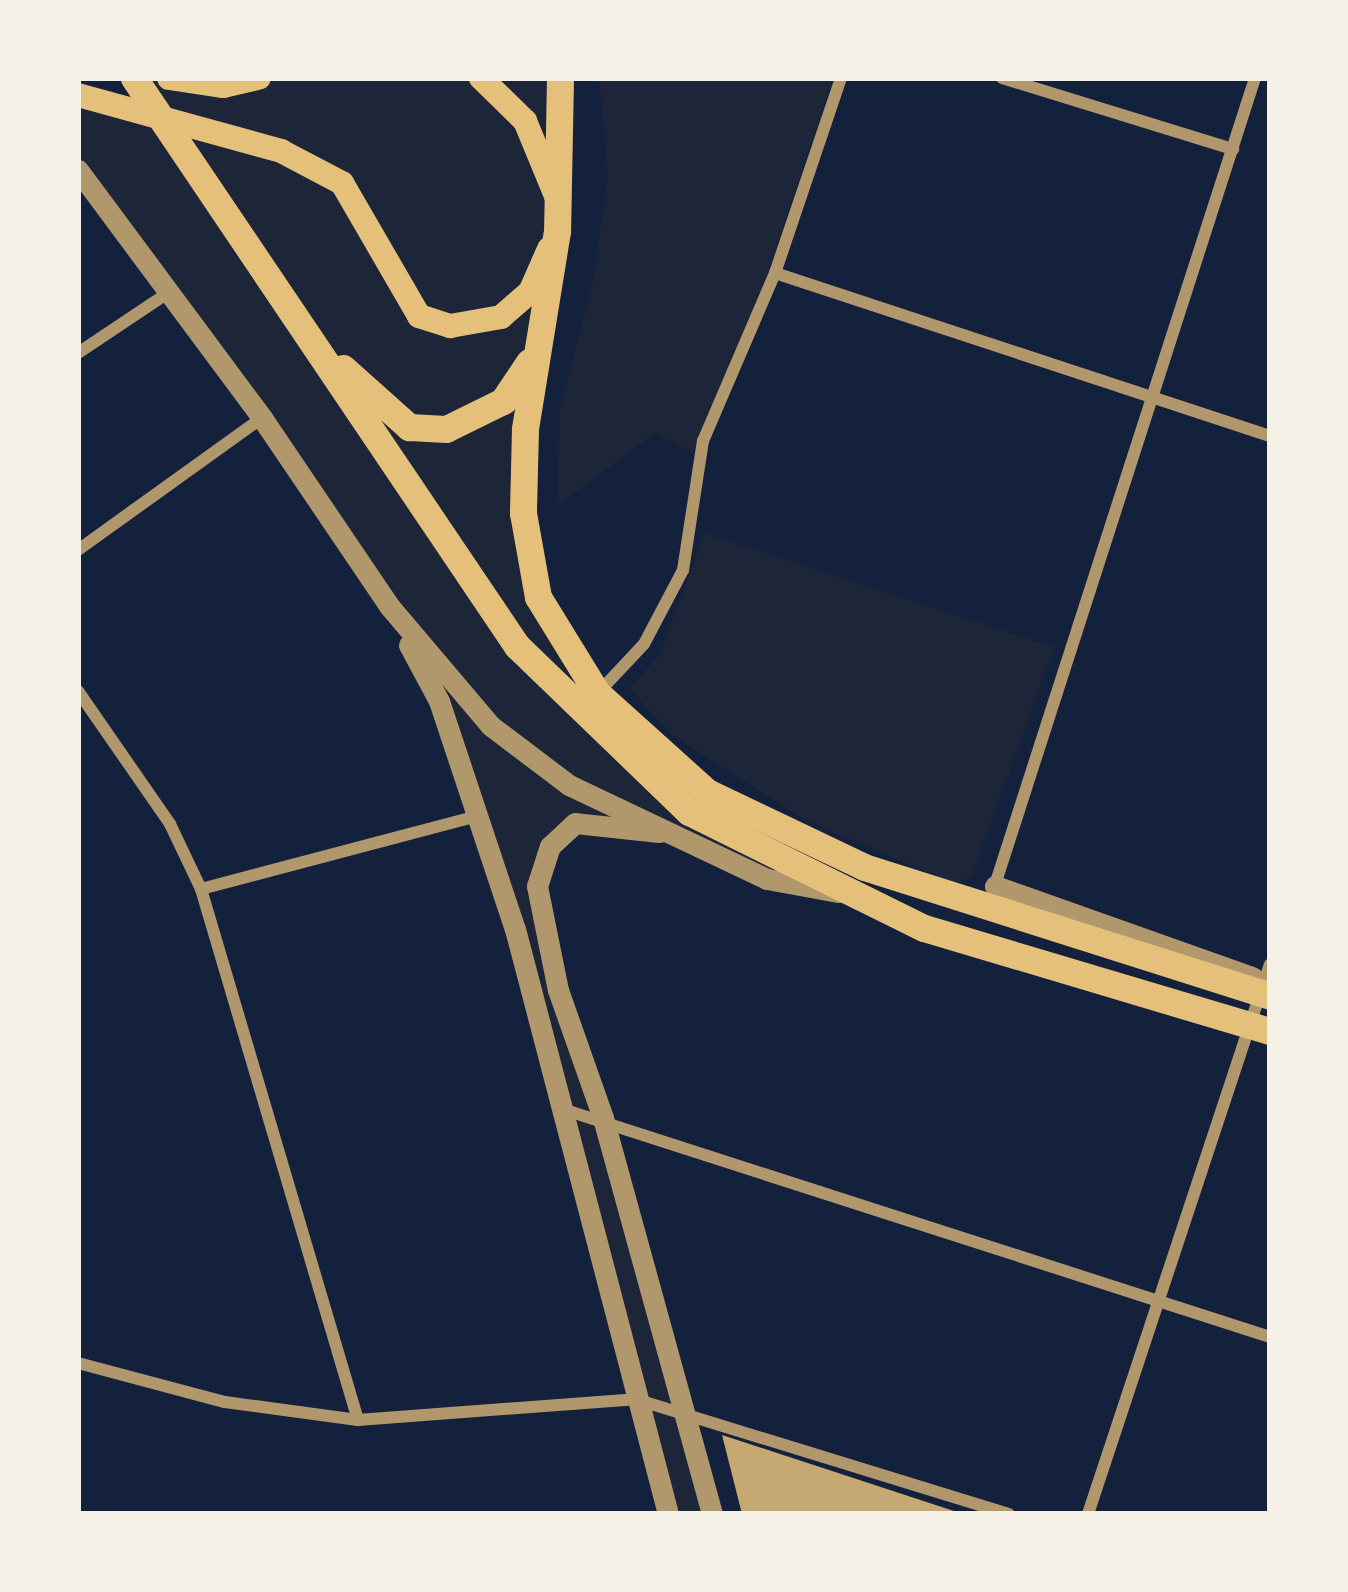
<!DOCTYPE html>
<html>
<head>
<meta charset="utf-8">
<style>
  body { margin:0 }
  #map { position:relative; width:1348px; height:1592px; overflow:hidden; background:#14213d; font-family:Lato,sans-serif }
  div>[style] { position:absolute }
  .green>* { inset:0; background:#1d2539 }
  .building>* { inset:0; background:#c6a872 }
  .minor>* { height:12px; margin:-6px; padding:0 6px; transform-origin:6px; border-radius:6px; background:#b1986c }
  .tertiary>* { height:21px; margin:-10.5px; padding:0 10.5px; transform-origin:10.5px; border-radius:10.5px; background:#b1986c }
  .secondary>* { height:24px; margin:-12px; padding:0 12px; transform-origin:12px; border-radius:12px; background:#e5c07b }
  .primary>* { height:27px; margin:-13.5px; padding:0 13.5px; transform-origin:13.5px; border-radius:13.5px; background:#e5c07b }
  span { translate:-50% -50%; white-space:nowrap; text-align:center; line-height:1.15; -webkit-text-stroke:12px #f6f1e7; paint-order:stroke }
  .frame { position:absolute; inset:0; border:81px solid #f6f1e7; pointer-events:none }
</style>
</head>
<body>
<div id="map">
  <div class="green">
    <div style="clip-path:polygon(121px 78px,560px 78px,557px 231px,525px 429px,538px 597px,661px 756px,851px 894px,767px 879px,694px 840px,597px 836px,569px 842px,549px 860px,539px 886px,712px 1514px,668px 1514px,477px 816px,389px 607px,78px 170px,78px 108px,168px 121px)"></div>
    <div style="clip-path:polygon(599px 78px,833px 78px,768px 272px,693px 453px,655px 433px,557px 506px,560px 407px,592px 287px,608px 177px)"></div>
    <div style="clip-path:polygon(704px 533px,1054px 647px,971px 878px,953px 883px,805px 820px,672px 735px,629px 688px,660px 655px)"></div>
  </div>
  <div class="building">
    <div style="clip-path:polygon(722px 1435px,960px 1513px,959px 1514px,742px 1514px)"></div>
  </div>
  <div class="minor">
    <div style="left:1002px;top:78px;width:242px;rotate:17.1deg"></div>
    <div style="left:775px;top:273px;width:521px;rotate:18.23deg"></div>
    <div style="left:78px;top:353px;width:112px;rotate:-33.7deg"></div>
    <div style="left:78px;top:550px;width:226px;rotate:-35.7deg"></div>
    <div style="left:78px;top:691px;width:162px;rotate:55.3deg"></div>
    <div style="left:170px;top:824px;width:72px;rotate:64.5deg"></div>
    <div style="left:201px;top:889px;width:554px;rotate:73.53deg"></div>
    <div style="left:598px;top:693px;width:67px;rotate:-46.8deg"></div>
    <div style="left:644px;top:644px;width:84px;rotate:-62.2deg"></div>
    <div style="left:683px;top:570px;width:131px;rotate:-81.2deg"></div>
    <div style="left:703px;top:441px;width:183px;rotate:-66.8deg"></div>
    <div style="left:775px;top:273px;width:206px;rotate:-71.3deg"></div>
    <div style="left:994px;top:888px;width:851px;rotate:-72.14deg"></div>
    <div style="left:201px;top:889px;width:285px;rotate:-14.8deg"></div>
    <div style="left:559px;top:1108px;width:747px;rotate:17.85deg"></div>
    <div style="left:78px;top:1363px;width:152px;rotate:14.9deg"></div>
    <div style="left:225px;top:1402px;width:134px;rotate:7.7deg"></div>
    <div style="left:358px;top:1420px;width:278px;rotate:-4.3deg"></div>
    <div style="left:635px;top:1399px;width:391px;rotate:17.1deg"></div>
    <div style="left:1088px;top:1514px;width:579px;rotate:-71.69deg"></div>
  </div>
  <div class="tertiary">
    <div style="left:78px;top:170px;width:309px;rotate:53.4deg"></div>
    <div style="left:262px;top:418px;width:228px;rotate:55.9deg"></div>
    <div style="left:390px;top:607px;width:156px;rotate:49.7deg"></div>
    <div style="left:491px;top:726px;width:98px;rotate:37.1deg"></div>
    <div style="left:569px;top:785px;width:219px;rotate:25.4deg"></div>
    <div style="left:767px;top:879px;width:72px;rotate:10.4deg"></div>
    <div style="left:409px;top:645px;width:64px;rotate:61.8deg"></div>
    <div style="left:439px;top:701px;width:240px;rotate:71.6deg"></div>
    <div style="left:515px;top:929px;width:605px;rotate:75.34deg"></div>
    <div style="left:659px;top:832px;width:84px;rotate:-173.9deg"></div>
    <div style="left:575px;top:823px;width:34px;rotate:137deg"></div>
    <div style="left:550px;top:846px;width:42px;rotate:108deg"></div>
    <div style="left:537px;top:886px;width:106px;rotate:78.6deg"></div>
    <div style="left:558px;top:990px;width:136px;rotate:70.6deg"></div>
    <div style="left:603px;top:1118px;width:411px;rotate:74.6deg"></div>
    <div style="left:995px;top:886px;width:273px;rotate:19.5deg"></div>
  </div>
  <div class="secondary">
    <div style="left:169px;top:78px;width:55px;rotate:8.4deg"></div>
    <div style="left:223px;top:86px;width:37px;rotate:-13deg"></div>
    <div style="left:481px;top:78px;width:62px;rotate:44.3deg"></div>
    <div style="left:525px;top:121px;width:81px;rotate:67.5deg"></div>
    <div style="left:78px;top:95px;width:211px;rotate:15.4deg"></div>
    <div style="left:281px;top:151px;width:69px;rotate:27.7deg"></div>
    <div style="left:342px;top:183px;width:154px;rotate:59.9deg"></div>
    <div style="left:419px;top:316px;width:33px;rotate:18deg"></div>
    <div style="left:450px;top:326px;width:52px;rotate:-10deg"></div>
    <div style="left:501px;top:317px;width:38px;rotate:-41deg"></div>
    <div style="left:530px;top:292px;width:47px;rotate:-66.2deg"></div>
  </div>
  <div class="primary">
    <div style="left:134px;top:78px;width:685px;rotate:56.01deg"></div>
    <div style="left:517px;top:646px;width:239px;rotate:44deg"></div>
    <div style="left:689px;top:812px;width:262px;rotate:26.3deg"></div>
    <div style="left:924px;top:928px;width:361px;rotate:16.6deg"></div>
    <div style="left:560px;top:78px;width:153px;rotate:91.1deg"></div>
    <div style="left:557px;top:231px;width:201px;rotate:99.2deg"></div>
    <div style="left:525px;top:429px;width:84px;rotate:91.4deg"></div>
    <div style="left:523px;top:513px;width:85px;rotate:79.9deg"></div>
    <div style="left:538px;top:597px;width:113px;rotate:58.4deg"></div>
    <div style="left:597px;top:693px;width:148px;rotate:42deg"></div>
    <div style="left:707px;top:792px;width:174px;rotate:25.5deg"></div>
    <div style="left:864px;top:867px;width:426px;rotate:17.6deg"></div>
    <div style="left:343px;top:368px;width:89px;rotate:41.8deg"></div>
    <div style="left:409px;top:427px;width:37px;rotate:3deg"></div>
    <div style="left:446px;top:429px;width:64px;rotate:-26.2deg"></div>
    <div style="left:503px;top:401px;width:47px;rotate:-56.3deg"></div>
  </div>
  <div class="frame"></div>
</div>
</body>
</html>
